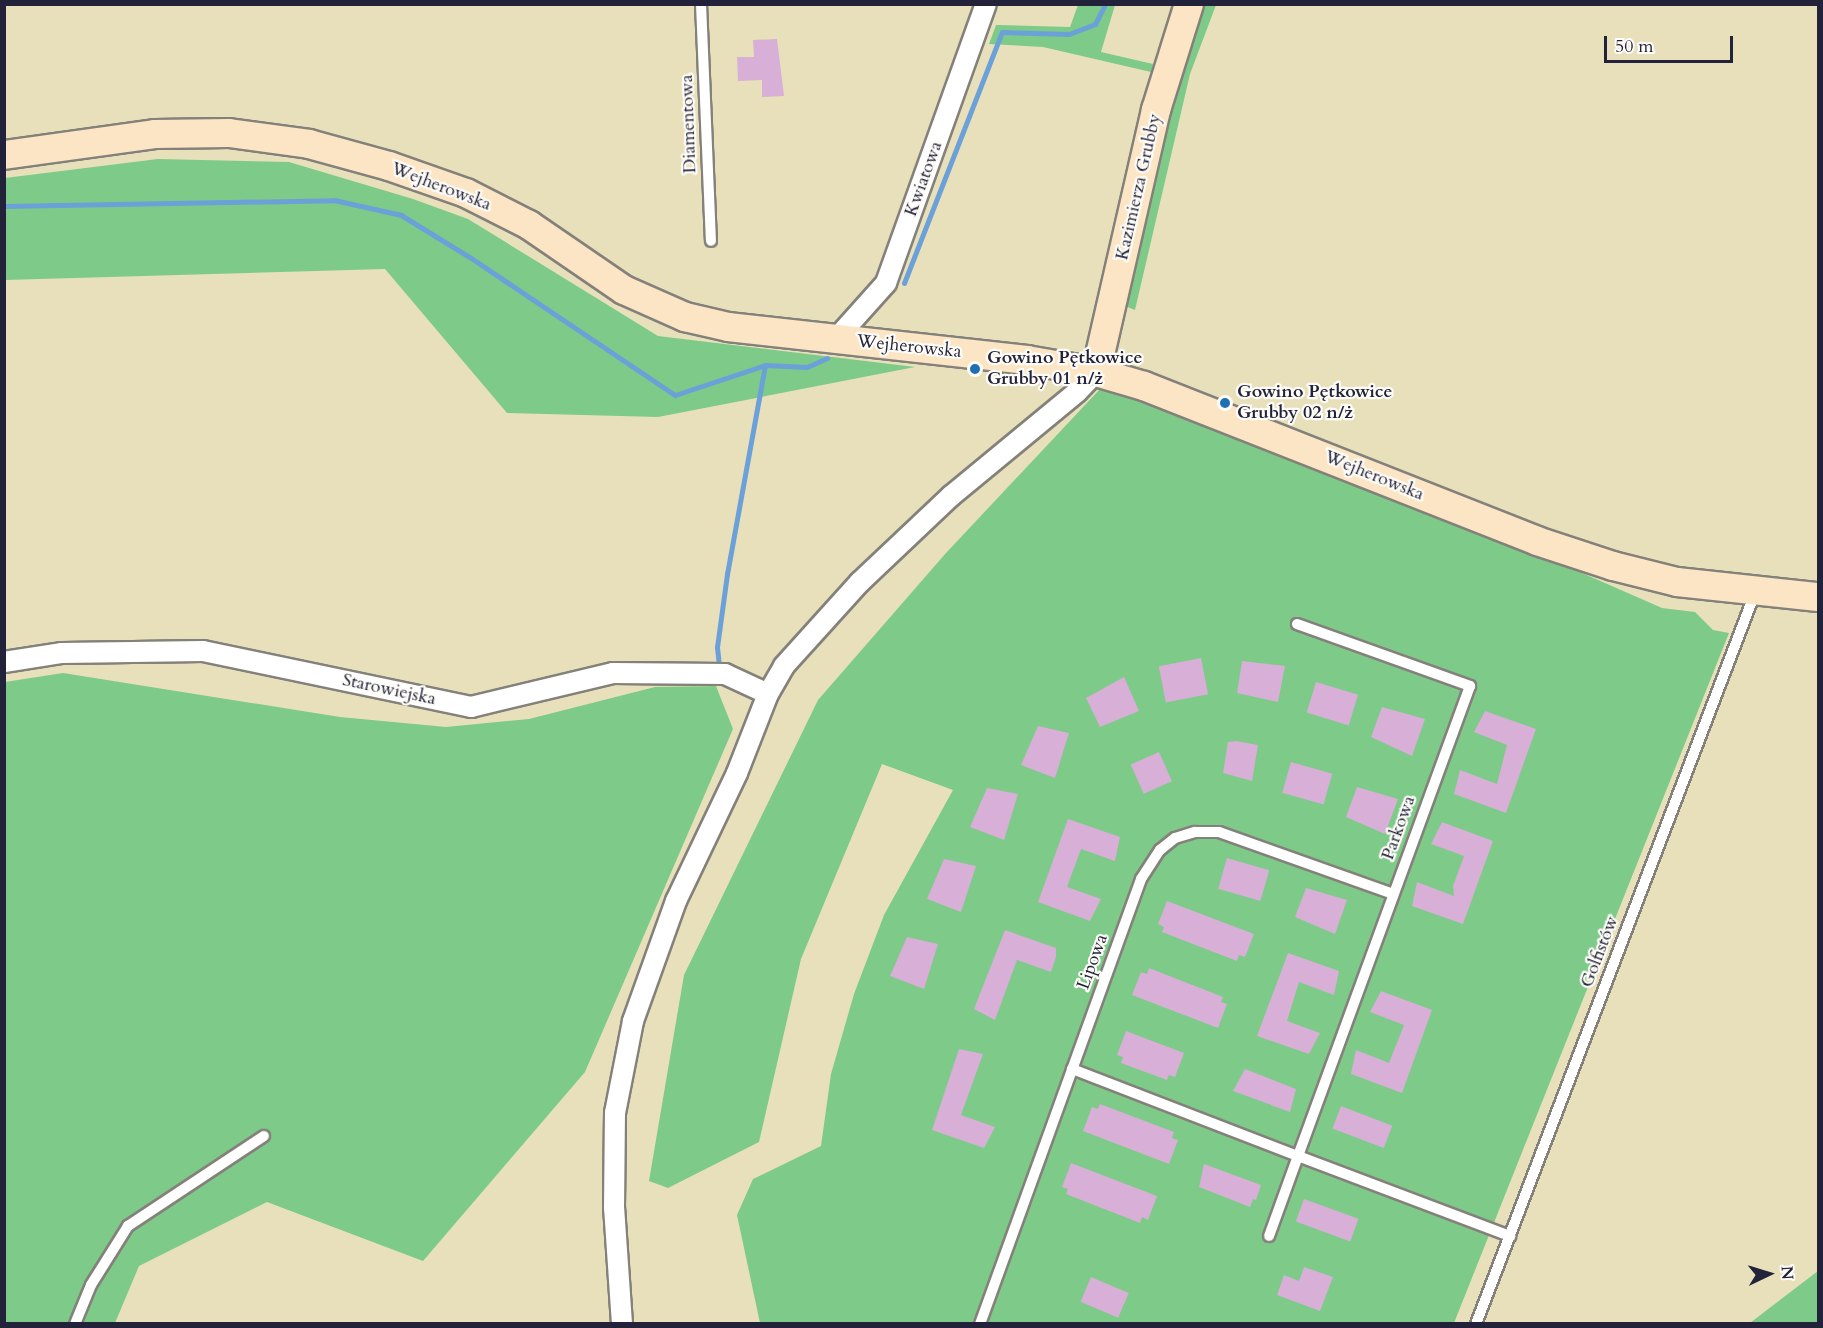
<!DOCTYPE html>
<html>
<head>
<meta charset="utf-8">
<style>
  body { margin:0 }
  #map { position:relative; width:1823px; height:1328px; overflow:hidden; background:#e7e0bb; font-family:Cardo,serif }
  div>[style] { position:absolute }
  .green>* { inset:0; background:#7eca88 }
  .stream>* { height:5px; margin:-2.5px; padding:0 2.5px; transform-origin:2.5px; border-radius:2.5px; background:#6ba1d8 }
  .building>* { inset:0; background:#d7afd7; transform-origin:0 0 }
  .roads { filter:drop-shadow(2px 0 #84817b) drop-shadow(-2px 0 #84817b) drop-shadow(0 2px #84817b) drop-shadow(0 -2px #84817b) }
  .lane>* { height:10px; margin:-5px; padding:0 5px; transform-origin:5px; border-radius:5px; background:#fff }
  .street>* { height:20px; margin:-10px; padding:0 10px; transform-origin:10px; border-radius:10px; background:#fff }
  .secondary>* { height:28px; margin:-14px; padding:0 14px; transform-origin:14px; border-radius:14px; background:#fce5c4 }
  .dots>* { width:16px; height:16px; translate:-50% -50%; box-sizing:border-box; border:3px solid #fdfcf7; border-radius:50% }
  span { translate:-50% -50%; white-space:nowrap; text-align:center; line-height:1.15; -webkit-text-stroke:4.5px #fdfcf7; paint-order:stroke }
  .street-label { font-size:18px; color:#22223b }
  .poi-label { font-size:18px; color:#22223b; font-weight:700 }
  .left { translate:0 -50%; text-align:left }
  .frame { position:absolute; inset:0; border:6px solid #22223b; pointer-events:none }
  .north { position:absolute; left:1739px; top:1244px; width:60px; height:60px; -webkit-text-stroke:4px #fdfcf7; paint-order:stroke; rotate:86deg; font-size:16px; font-weight:700; line-height:24px; text-align:center; color:#22223b }
  .north::after { content:''; display:block; margin:auto; width:21px; height:27px; background:#22223b; clip-path:polygon(50% 0,100% 100%,50% 72%,0 100%) }
  .scale { position:absolute; left:1604px; top:36px; width:129px; height:27px; box-sizing:border-box; border:3px solid #22223b; border-top:0; padding-left:8px; font-size:18px; line-height:21px; white-space:nowrap; color:#22223b; -webkit-text-stroke:4px #fdfcf7; paint-order:stroke }
</style>
</head>
<body>
<div id="map">
  <div class="green">
    <div style="clip-path:polygon(1078px 5px,1115px 5px,1101px 52px,1153px 64px,1151px 72px,1043px 47px,989px 44px,996px 25px,1070px 27px)"></div>
    <div style="clip-path:polygon(1197px 5px,1216px 5px,1190px 74px,1135px 310px,1120px 304px)"></div>
    <div style="clip-path:polygon(158px 159px,289px 162px,413px 199px,468px 219px,658px 336px,915px 367px,658px 417px,507px 413px,385px 269px,5px 280px,5px 178px)"></div>
    <div style="clip-path:polygon(1101px 388px,1158px 405px,1525px 548px,1662px 608px,1695px 612px,1713px 630px,1729px 633px,1454px 1323px,760px 1323px,737px 1215px,753px 1179px,821px 1146px,831px 1074px,854px 994px,884px 915px,953px 790px,882px 764px,801px 959px,759px 1142px,668px 1188px,649px 1181px,684px 975px,818px 700px,946px 553px)"></div>
    <div style="clip-path:polygon(63px 673px,340px 717px,446px 727px,529px 719px,655px 687px,716px 686px,733px 729px,585px 1072px,423px 1261px,267px 1202px,139px 1266px,115px 1323px,5px 1324px,5px 682px)"></div>
    <div style="clip-path:polygon(1818px 1271px,1818px 1323px,1750px 1323px)"></div>
  </div>
  <div class="stream">
    <div style="left:4px;top:206px;width:330px;rotate:-1deg"></div>
    <div style="left:334px;top:200px;width:69px;rotate:12.6deg"></div>
    <div style="left:401px;top:215px;width:82px;rotate:31.6deg"></div>
    <div style="left:471px;top:258px;width:246px;rotate:33.9deg"></div>
    <div style="left:675px;top:395px;width:95px;rotate:-18.4deg"></div>
    <div style="left:765px;top:365px;width:42px;rotate:2.7deg"></div>
    <div style="left:807px;top:367px;width:22px;rotate:-24deg"></div>
    <div style="left:904px;top:283px;width:269px;rotate:-68.7deg"></div>
    <div style="left:1002px;top:32px;width:67px;rotate:1.7deg"></div>
    <div style="left:1069px;top:34px;width:28px;rotate:-21deg"></div>
    <div style="left:1095px;top:24px;width:22px;rotate:-63deg"></div>
    <div style="left:719px;top:666px;width:19px;rotate:-96deg"></div>
    <div style="left:717px;top:647px;width:74px;rotate:-82.2deg"></div>
    <div style="left:727px;top:574px;width:212px;rotate:-79.7deg"></div>
  </div>
  <div class="building">
    <div style="clip-path:polygon(777px 39px,784px 96px,762px 97px,762px 80px,738px 81px,737px 57px,754px 57px,753px 40px)"></div>
    <div style="left:1201px;top:658px;width:37px;height:43px;rotate:79deg"></div>
    <div style="clip-path:polygon(1242px 661px,1285px 666px,1278px 702px,1237px 693px)"></div>
    <div style="clip-path:polygon(1124px 677px,1139px 711px,1100px 727px,1086px 698px)"></div>
    <div style="left:1316px;top:682px;width:44px;height:32px;rotate:17deg"></div>
    <div style="clip-path:polygon(1382px 707px,1425px 719px,1412px 756px,1371px 737px)"></div>
    <div style="clip-path:polygon(1485px 711px,1536px 729px,1506px 813px,1454px 794px,1460px 770px,1497px 784px,1507px 745px,1474px 732px)"></div>
    <div style="clip-path:polygon(1038px 726px,1069px 733px,1055px 778px,1021px 765px)"></div>
    <div style="clip-path:polygon(1236px 741px,1258px 745px,1252px 781px,1223px 773px,1228px 742px)"></div>
    <div style="left:1159px;top:752px;width:32px;height:31px;rotate:66deg"></div>
    <div style="left:1291px;top:762px;width:43px;height:32px;rotate:16deg"></div>
    <div style="clip-path:polygon(1357px 787px,1398px 799px,1385px 834px,1346px 817px)"></div>
    <div style="clip-path:polygon(987px 788px,1018px 794px,1004px 840px,970px 827px)"></div>
    <div style="clip-path:polygon(1068px 819px,1120px 837px,1115px 861px,1081px 849px,1067px 887px,1101px 899px,1090px 921px,1038px 902px)"></div>
    <div style="clip-path:polygon(1442px 822px,1493px 841px,1463px 924px,1412px 906px,1417px 882px,1454px 896px,1453px 886px,1464px 856px,1431px 844px)"></div>
    <div style="left:1227px;top:858px;width:44px;height:32px;rotate:16deg"></div>
    <div style="clip-path:polygon(944px 859px,976px 866px,961px 912px,927px 899px)"></div>
    <div style="clip-path:polygon(1306px 888px,1347px 900px,1335px 934px,1295px 917px)"></div>
    <div style="clip-path:polygon(1167px 901px,1254px 934px,1245px 957px,1239px 955px,1237px 961px,1162px 932px,1164px 927px,1158px 924px)"></div>
    <div style="clip-path:polygon(1005px 930px,1056px 948px,1056px 957px,1051px 972px,1017px 960px,995px 1020px,974px 1009px)"></div>
    <div style="clip-path:polygon(907px 937px,938px 944px,924px 989px,890px 976px)"></div>
    <div style="clip-path:polygon(1288px 953px,1339px 971px,1334px 995px,1299px 982px,1287px 1021px,1320px 1033px,1309px 1054px,1257px 1036px)"></div>
    <div style="clip-path:polygon(1149px 968px,1223px 997px,1221px 1002px,1227px 1004px,1218px 1028px,1132px 995px,1141px 972px,1147px 974px)"></div>
    <div style="clip-path:polygon(1381px 991px,1432px 1010px,1402px 1093px,1351px 1074px,1356px 1050px,1389px 1063px,1404px 1025px,1370px 1012px)"></div>
    <div style="clip-path:polygon(1126px 1031px,1184px 1053px,1175px 1077px,1169px 1075px,1167px 1080px,1121px 1063px,1123px 1057px,1117px 1055px)"></div>
    <div style="clip-path:polygon(959px 1049px,983px 1054px,961px 1115px,995px 1127px,984px 1148px,932px 1130px)"></div>
    <div style="clip-path:polygon(1245px 1069px,1296px 1089px,1290px 1112px,1233px 1091px)"></div>
    <div style="clip-path:polygon(1100px 1104px,1174px 1132px,1172px 1138px,1178px 1140px,1169px 1164px,1083px 1131px,1092px 1107px,1098px 1109px)"></div>
    <div style="left:1341px;top:1106px;width:55px;height:24px;rotate:21deg"></div>
    <div style="clip-path:polygon(1071px 1163px,1157px 1196px,1148px 1220px,1142px 1217px,1140px 1223px,1066px 1194px,1068px 1189px,1062px 1187px)"></div>
    <div style="clip-path:polygon(1204px 1164px,1261px 1185px,1256px 1200px,1253px 1199px,1250px 1207px,1199px 1187px)"></div>
    <div style="left:1304px;top:1199px;width:58px;height:24px;rotate:20deg"></div>
    <div style="clip-path:polygon(1304px 1267px,1333px 1277px,1320px 1311px,1277px 1295px,1284px 1275px,1299px 1281px)"></div>
    <div style="left:1091px;top:1277px;width:41px;height:27px;rotate:23deg"></div>
  </div>
  <div class="roads">
    <div class="lane">
      <div style="left:701px;top:4px;width:237px;rotate:87.6deg"></div>
      <div style="left:1297px;top:624px;width:184px;rotate:19.7deg"></div>
      <div style="left:1470px;top:686px;width:500px;rotate:110.1deg"></div>
      <div style="left:1298px;top:1156px;width:227px;rotate:20.7deg"></div>
      <div style="left:1072px;top:1069px;width:242px;rotate:21.1deg"></div>
      <div style="left:1298px;top:1156px;width:85px;rotate:109.9deg"></div>
      <div style="left:75px;top:1324px;width:42px;rotate:-67.7deg"></div>
      <div style="left:91px;top:1285px;width:70px;rotate:-57.9deg"></div>
      <div style="left:128px;top:1226px;width:163px;rotate:-33.5deg"></div>
      <div style="left:980px;top:1324px;width:473px;rotate:-70.1deg"></div>
      <div style="left:1141px;top:879px;width:35px;rotate:-57deg"></div>
      <div style="left:1160px;top:850px;width:19px;rotate:-39deg"></div>
      <div style="left:1175px;top:838px;width:21px;rotate:-17deg"></div>
      <div style="left:1195px;top:832px;width:24px"></div>
      <div style="left:1219px;top:832px;width:185px;rotate:19.6deg"></div>
      <div style="left:1476px;top:1324px;width:782px;rotate:-69.11deg"></div>
    </div>
    <div class="street">
      <div style="left:836px;top:339px;width:75px;rotate:-48.2deg"></div>
      <div style="left:886px;top:283px;width:296px;rotate:-70.3deg"></div>
      <div style="left:4px;top:662px;width:59px;rotate:-8.8deg"></div>
      <div style="left:62px;top:653px;width:141px;rotate:-0.8deg"></div>
      <div style="left:203px;top:651px;width:274px;rotate:11.8deg"></div>
      <div style="left:471px;top:707px;width:146px;rotate:-13.5deg"></div>
      <div style="left:613px;top:673px;width:112px;rotate:0.5deg"></div>
      <div style="left:725px;top:674px;width:47px;rotate:24.9deg"></div>
      <div style="left:622px;top:1324px;width:116px;rotate:-93.9deg"></div>
      <div style="left:614px;top:1208px;width:95px;rotate:-89.4deg"></div>
      <div style="left:615px;top:1113px;width:94px;rotate:-78.9deg"></div>
      <div style="left:633px;top:1021px;width:127px;rotate:-70.3deg"></div>
      <div style="left:676px;top:901px;width:142px;rotate:-64.5deg"></div>
      <div style="left:737px;top:773px;width:85px;rotate:-68.6deg"></div>
      <div style="left:768px;top:694px;width:32px;rotate:-60deg"></div>
      <div style="left:784px;top:666px;width:113px;rotate:-47.9deg"></div>
      <div style="left:860px;top:582px;width:125px;rotate:-43.4deg"></div>
      <div style="left:951px;top:496px;width:163px;rotate:-39.5deg"></div>
      <div style="left:1077px;top:392px;width:28px;rotate:-46deg"></div>
    </div>
    <div class="secondary">
      <div style="left:4px;top:155px;width:152px;rotate:-7.9deg"></div>
      <div style="left:155px;top:134px;width:74px;rotate:-0.8deg"></div>
      <div style="left:229px;top:133px;width:81px;rotate:7.8deg"></div>
      <div style="left:309px;top:144px;width:83px;rotate:15.4deg"></div>
      <div style="left:389px;top:166px;width:82px;rotate:19.3deg"></div>
      <div style="left:466px;top:193px;width:71px;rotate:26.9deg"></div>
      <div style="left:529px;top:225px;width:115px;rotate:34.4deg"></div>
      <div style="left:624px;top:290px;width:67px;rotate:23.9deg"></div>
      <div style="left:685px;top:317px;width:44px;rotate:13.1deg"></div>
      <div style="left:728px;top:327px;width:301px;rotate:6.3deg"></div>
      <div style="left:1027px;top:360px;width:70px;rotate:9.9deg"></div>
      <div style="left:1096px;top:372px;width:50px;rotate:16.3deg"></div>
      <div style="left:1144px;top:386px;width:422px;rotate:21.5deg"></div>
      <div style="left:1537px;top:541px;width:80px;rotate:18.2deg"></div>
      <div style="left:1613px;top:566px;width:66px;rotate:14deg"></div>
      <div style="left:1677px;top:582px;width:142px;rotate:6.1deg"></div>
      <div style="left:1096px;top:372px;width:269px;rotate:-77.1deg"></div>
      <div style="left:1156px;top:110px;width:111px;rotate:-72.7deg"></div>
    </div>
  </div>
  <div class="dots">
    <div style="left:975px;top:369px;background:#1f6fb2"></div>
    <div style="left:1225px;top:403px;background:#1f6fb2"></div>
  </div>
  <div class="street-label">
    <span style="left:689px;top:124px;rotate:-92deg">Diamentowa</span>
    <span style="left:924px;top:179px;rotate:-70deg">Kwiatowa</span>
    <span style="left:441px;top:187px;rotate:21deg">Wejherowska</span>
    <span style="left:1139px;top:187px;rotate:-77deg">Kazimierza Grubby</span>
    <span style="left:909px;top:347px;rotate:6deg">Wejherowska</span>
    <span style="left:1374px;top:476px;rotate:22deg">Wejherowska</span>
    <span style="left:389px;top:690px;rotate:12deg">Starowiejska</span>
    <span style="left:1399px;top:828px;rotate:-70deg">Parkowa</span>
    <span style="left:1600px;top:952px;rotate:-69deg">Golfistów</span>
    <span style="left:1093px;top:962px;rotate:-70deg">Lipowa</span>
  </div>
  <div class="poi-label">
    <span class="left" style="left:987px;top:369px">Gowino Pętkowice<br>Grubby 01 n/ż</span>
    <span class="left" style="left:1237px;top:403px">Gowino Pętkowice<br>Grubby 02 n/ż</span>
  </div>
  <div class="frame"></div>
  <div class="north">N</div>
  <div class="scale">50 m</div>
</div>
</body>
</html>
